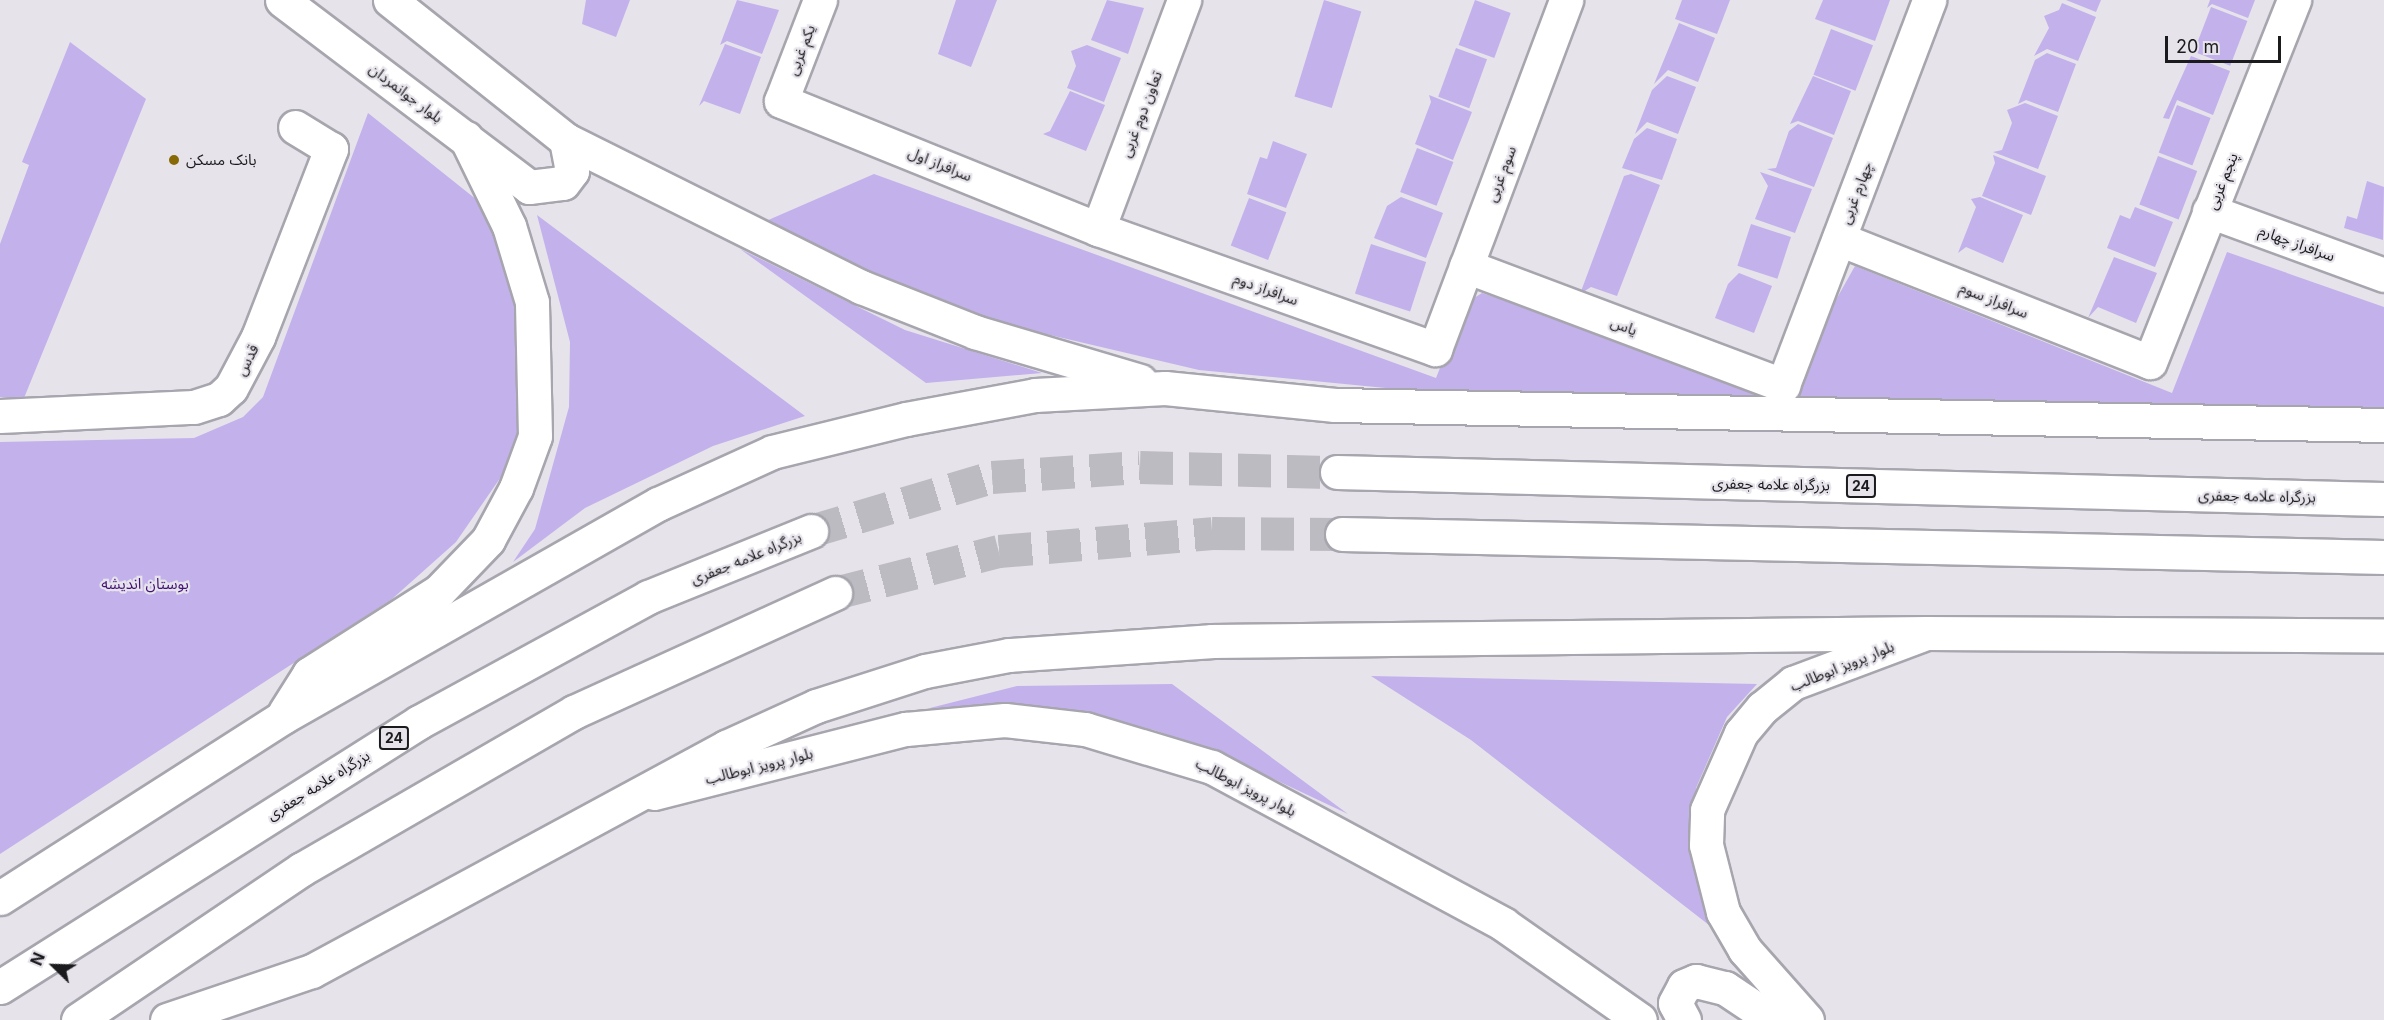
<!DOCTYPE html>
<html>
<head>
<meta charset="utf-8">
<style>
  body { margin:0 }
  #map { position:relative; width:2384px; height:1020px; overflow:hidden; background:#e6e3eb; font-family:Inter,"Noto Sans Arabic",sans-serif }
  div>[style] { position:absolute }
  .green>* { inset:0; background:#c3b1ec; transform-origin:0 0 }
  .highway-tunnel>* { height:33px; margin-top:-16.5px; transform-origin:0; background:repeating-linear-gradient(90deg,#bdbbc2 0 33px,transparent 0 49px) }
  .roads { filter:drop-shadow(2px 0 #a7a5ad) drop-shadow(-2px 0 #a7a5ad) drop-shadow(0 2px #a7a5ad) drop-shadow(0 -2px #a7a5ad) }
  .minor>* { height:33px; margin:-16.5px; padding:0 16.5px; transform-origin:16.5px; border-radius:16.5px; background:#fff }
  .major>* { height:33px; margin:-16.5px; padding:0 16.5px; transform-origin:16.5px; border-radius:16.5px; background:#fff }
  .highway>* { height:33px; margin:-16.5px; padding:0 16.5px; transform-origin:16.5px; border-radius:16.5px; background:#fff }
  .dots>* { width:16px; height:16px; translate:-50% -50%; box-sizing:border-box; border:3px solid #e6e3eb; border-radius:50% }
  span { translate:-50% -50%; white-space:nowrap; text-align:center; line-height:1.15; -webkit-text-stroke:4.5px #e6e3eb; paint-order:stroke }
  .shield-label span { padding:2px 4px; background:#e6e3eb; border:2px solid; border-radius:4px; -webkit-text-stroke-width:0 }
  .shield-label { font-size:14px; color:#1b1b1d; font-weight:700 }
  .street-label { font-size:15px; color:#1b1b1d }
  .poi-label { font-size:15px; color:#1b1b1d }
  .left { translate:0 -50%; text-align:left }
  .park-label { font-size:15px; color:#421177 }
  .north { position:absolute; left:24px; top:936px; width:60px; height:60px; -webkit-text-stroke:4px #e6e3eb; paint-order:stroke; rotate:293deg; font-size:16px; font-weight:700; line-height:24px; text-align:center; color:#1b1b1d }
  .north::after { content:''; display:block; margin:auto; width:21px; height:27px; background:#1b1b1d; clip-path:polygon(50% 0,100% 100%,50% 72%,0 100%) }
  .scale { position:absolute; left:2165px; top:36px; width:116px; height:27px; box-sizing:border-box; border:3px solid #1b1b1d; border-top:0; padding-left:8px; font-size:18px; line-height:21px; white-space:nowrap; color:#1b1b1d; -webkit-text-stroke:4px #e6e3eb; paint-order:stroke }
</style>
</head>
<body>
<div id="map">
  <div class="green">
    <div style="clip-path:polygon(586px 0,630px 0,616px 37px,582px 24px)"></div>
    <div style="clip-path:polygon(737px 0,779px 10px,762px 54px,727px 41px,720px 45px)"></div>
    <div style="clip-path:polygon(956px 0,997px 0,971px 67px,938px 54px)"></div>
    <div style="clip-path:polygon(1107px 0,1144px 8px,1128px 54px,1091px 40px)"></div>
    <div style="left:1324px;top:0;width:39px;height:101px;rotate:17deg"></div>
    <div style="left:1475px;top:0;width:38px;height:48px;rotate:20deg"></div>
    <div style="clip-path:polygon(1682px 0,1730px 0,1717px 34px,1675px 19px)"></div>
    <div style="clip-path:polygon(1823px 0,1890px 0,1875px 41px,1815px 19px)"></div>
    <div style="clip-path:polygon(2066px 0,2101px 0,2096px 12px)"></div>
    <div style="clip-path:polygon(2210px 0,2255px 0,2248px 18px,2212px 4px,2207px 8px)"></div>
    <div style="clip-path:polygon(2062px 3px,2096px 17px,2078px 61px,2047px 49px,2034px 56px,2049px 28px,2044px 16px,2059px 10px)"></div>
    <div style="left:2211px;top:7px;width:39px;height:48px;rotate:21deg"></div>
    <div style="clip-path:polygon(1679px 23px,1715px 38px,1698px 82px,1668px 70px,1654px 84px)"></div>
    <div style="left:1831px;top:29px;width:45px;height:49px;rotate:21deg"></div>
    <div style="clip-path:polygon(70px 42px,146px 99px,24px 398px,0 397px,0 244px,29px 165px,22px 162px)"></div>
    <div style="clip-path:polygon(725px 44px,761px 57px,740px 114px,704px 101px,699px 106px)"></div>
    <div style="clip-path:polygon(1087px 45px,1121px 58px,1104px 102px,1067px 88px,1076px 66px,1071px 51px)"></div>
    <div style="left:1456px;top:48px;width:33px;height:52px;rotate:20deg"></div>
    <div style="clip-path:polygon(2047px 53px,2076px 64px,2058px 112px,2026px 100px,2018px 104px,2035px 60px)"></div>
    <div style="clip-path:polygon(2191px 56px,2230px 71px,2213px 115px,2177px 100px,2169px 119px,2163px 118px)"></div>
    <div style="clip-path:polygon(1667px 76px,1696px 87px,1678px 134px,1647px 122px,1635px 134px,1652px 90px)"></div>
    <div style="clip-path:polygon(1813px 76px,1851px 91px,1834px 135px,1798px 121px,1790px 124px)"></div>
    <div style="clip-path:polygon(1070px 91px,1105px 105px,1086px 151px,1043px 134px,1050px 131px)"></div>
    <div style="clip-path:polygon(1429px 95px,1472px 112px,1453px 160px,1415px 144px,1431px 102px)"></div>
    <div style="clip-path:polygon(2025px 103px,2058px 116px,2038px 169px,1993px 152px,2002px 150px,2012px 123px,2007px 110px)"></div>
    <div style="left:2177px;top:105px;width:36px;height:51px;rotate:21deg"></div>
    <div style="clip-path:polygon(368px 113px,477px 200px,496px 230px,523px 311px,519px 435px,505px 471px,456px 542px,392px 599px,0 854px,0 442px,194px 438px,243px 417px,263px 397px)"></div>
    <div style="clip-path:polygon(1798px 124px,1833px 138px,1814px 187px,1767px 169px,1776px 168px,1789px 131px)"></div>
    <div style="clip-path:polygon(1647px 128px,1677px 139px,1662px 180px,1622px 168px,1634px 139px)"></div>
    <div style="clip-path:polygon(1273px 141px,1307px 154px,1286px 208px,1247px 194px,1260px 157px,1267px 159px)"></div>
    <div style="left:1417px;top:148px;width:39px;height:47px;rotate:21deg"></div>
    <div style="clip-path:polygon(1993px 155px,2046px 176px,2031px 215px,1982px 196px,1995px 163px)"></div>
    <div style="left:2158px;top:156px;width:42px;height:52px;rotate:21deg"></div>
    <div style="clip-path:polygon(1760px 172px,1812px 189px,1795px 233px,1755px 219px,1768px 186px)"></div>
    <div style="clip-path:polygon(874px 174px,1436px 378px,1466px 303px,1482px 293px,1784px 392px,1855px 266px,2172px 393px,2227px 252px,2384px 307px,2384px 409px,1396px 389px,1199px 370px,1003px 324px,862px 277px,750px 228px)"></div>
    <div style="clip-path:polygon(1631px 174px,1660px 185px,1617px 296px,1591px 287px,1580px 294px,1624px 176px)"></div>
    <div style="clip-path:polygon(2367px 181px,2384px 187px,2383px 240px,2344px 228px,2347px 216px,2357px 219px)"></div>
    <div style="clip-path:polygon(1401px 197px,1443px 213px,1426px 258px,1374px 238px,1387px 206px)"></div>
    <div style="clip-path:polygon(1980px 197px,2023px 215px,2003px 263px,1966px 247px,1958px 253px,1976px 207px,1971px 199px)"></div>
    <div style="left:1249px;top:198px;width:40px;height:51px;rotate:21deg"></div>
    <div style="clip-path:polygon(2135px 207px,2173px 222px,2155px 267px,2107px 248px,2120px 215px,2130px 219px)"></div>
    <div style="clip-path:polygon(537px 215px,805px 416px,713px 446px,585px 508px,513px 562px,535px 529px,569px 407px,570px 342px)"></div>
    <div style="left:1751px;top:224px;width:42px;height:44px;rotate:18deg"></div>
    <div style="left:1371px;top:244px;width:58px;height:52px;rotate:18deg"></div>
    <div style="clip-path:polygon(740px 249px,905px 330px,1042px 373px,926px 383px)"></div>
    <div style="clip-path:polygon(2114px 257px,2157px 273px,2136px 323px,2098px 307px,2088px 318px)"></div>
    <div style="clip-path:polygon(1739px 273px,1772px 286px,1754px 333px,1715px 318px,1728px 284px)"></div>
    <div style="clip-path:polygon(1371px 676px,1757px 684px,1727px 717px,1696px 788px,1690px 850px,1709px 925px,1471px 740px)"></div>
    <div style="clip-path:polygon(1172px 684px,1348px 814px,1212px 750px,1154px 730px,1037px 707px,930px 708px,1017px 686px)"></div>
  </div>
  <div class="highway-tunnel">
    <div style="left:811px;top:531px;width:189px;rotate:-16.6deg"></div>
    <div style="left:992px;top:477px;width:148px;rotate:-3.9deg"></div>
    <div style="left:1140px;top:467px;width:197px;rotate:1.5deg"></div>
    <div style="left:835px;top:593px;width:169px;rotate:-14.4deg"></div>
    <div style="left:999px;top:551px;width:214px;rotate:-4.8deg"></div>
    <div style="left:1212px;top:533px;width:130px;rotate:0.4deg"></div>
  </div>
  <div class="roads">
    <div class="minor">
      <div style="left:820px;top:0;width:108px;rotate:111.1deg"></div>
      <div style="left:781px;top:101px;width:342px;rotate:22deg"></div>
      <div style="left:1098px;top:229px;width:358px;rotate:19.6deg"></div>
      <div style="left:1435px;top:349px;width:373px;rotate:-69.4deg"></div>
      <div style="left:2209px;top:211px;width:186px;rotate:20.1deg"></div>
      <div style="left:1098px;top:229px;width:245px;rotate:-69.4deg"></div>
      <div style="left:1839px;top:239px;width:334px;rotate:21.6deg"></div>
      <div style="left:2150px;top:362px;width:390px;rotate:-68.3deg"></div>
      <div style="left:1466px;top:266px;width:339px;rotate:20.6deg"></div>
      <div style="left:1783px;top:385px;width:412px;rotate:-69.2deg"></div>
      <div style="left:0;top:416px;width:194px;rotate:-2.7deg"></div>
      <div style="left:194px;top:407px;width:26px;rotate:-18deg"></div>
      <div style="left:219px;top:399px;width:16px;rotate:-43deg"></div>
      <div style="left:231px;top:388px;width:58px;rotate:-62.1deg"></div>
      <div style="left:258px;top:337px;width:202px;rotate:-68.8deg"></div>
      <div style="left:331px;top:149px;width:42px;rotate:-148.6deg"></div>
    </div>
    <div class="major">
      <div style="left:282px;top:0;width:310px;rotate:37.1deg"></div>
      <div style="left:529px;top:187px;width:34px;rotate:-7deg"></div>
      <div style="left:563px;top:183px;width:15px;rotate:-53deg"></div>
      <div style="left:572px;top:171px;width:32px;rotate:-101deg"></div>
      <div style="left:566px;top:140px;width:225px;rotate:-141.5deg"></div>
      <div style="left:654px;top:793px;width:260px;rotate:-14.3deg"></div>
      <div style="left:906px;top:729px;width:99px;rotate:-5.2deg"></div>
      <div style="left:1005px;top:720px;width:81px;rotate:6.4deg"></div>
      <div style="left:1085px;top:729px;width:133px;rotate:16.7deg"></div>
      <div style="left:1212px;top:767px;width:331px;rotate:28.3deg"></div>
      <div style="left:1503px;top:924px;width:167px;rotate:35deg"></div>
      <div style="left:1684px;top:1020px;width:19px;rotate:-118deg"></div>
      <div style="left:1675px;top:1003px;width:19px;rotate:-62deg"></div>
      <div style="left:1684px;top:986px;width:13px;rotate:-23deg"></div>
      <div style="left:1696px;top:981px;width:30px;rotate:14deg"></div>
      <div style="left:1725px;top:988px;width:58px;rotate:33.7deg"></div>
      <div style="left:1807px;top:1020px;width:94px;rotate:-131.5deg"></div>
      <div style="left:1745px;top:950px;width:44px;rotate:-120.1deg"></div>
      <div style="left:1723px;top:912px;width:69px;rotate:-104.2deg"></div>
      <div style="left:1706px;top:845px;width:35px;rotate:-88deg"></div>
      <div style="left:1707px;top:810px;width:84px;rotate:-66.2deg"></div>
      <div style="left:1741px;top:733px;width:33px;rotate:-50deg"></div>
      <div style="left:1762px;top:708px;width:40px;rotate:-39deg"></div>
      <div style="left:1793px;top:683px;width:137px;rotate:-20.6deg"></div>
    </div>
    <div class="highway">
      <div style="left:566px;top:140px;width:330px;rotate:26.5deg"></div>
      <div style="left:861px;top:287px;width:123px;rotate:21.5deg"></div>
      <div style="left:975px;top:332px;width:172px;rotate:16.5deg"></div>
      <div style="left:1337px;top:472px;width:1047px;rotate:1.48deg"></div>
      <div style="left:1342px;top:534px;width:1042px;rotate:1.26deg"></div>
      <div style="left:285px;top:712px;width:45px;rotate:-57.7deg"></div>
      <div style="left:309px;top:674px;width:154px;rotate:-32.6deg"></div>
      <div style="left:439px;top:591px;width:71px;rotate:-46.1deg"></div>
      <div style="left:488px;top:540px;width:59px;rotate:-61.7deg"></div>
      <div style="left:516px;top:488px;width:55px;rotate:-69.9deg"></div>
      <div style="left:535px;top:436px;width:134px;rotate:-91.3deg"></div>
      <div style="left:532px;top:302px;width:79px;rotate:-106.8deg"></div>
      <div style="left:509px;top:226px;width:98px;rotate:-116deg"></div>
      <div style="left:0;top:898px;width:336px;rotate:-32.6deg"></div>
      <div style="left:283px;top:717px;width:431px;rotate:-29.6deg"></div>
      <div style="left:658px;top:504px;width:125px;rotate:-24.5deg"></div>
      <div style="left:772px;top:452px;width:138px;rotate:-13.8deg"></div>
      <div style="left:906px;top:419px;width:131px;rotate:-10.5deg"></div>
      <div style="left:1035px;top:395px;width:130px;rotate:-3.1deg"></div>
      <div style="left:1165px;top:388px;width:171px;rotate:5.7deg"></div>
      <div style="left:1335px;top:405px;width:1049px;rotate:1.09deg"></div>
      <div style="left:0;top:987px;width:496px;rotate:-32.3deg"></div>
      <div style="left:419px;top:722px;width:261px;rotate:-28.6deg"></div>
      <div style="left:648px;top:597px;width:176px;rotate:-22deg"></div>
      <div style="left:78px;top:1020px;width:270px;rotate:-34deg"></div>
      <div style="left:302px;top:869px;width:314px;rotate:-30deg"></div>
      <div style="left:574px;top:712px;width:287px;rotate:-24.5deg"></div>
      <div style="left:167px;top:1020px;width:153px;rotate:-18.7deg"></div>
      <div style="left:312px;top:971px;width:471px;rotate:-28.4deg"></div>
      <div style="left:726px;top:747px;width:99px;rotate:-24.5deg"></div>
      <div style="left:816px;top:706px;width:114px;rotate:-17.8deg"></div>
      <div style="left:925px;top:671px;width:86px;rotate:-10.8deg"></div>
      <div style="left:1009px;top:655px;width:203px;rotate:-3.9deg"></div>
      <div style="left:1212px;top:641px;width:714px;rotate:-0.64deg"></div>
      <div style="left:1926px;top:633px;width:458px;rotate:0.3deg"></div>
    </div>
  </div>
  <div class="dots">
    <div style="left:174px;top:160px;background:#876905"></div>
  </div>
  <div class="shield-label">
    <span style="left:1861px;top:486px">24</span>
    <span style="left:394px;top:738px">24</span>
  </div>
  <div class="street-label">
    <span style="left:801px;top:50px;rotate:-69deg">یکم غربی</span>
    <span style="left:406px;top:93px;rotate:37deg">بلوار جوانمردان</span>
    <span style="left:1141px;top:114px;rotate:-69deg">تعاون دوم غربی</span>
    <span style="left:940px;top:164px;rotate:22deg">سرافراز اول</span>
    <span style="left:1501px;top:174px;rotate:-69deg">سوم غربی</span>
    <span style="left:2222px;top:181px;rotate:-68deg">پنجم غربی</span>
    <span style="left:1856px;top:193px;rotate:-69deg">چهارم غربی</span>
    <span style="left:2297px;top:243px;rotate:20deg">سرافراز چهارم</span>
    <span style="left:1266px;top:289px;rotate:20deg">سرافراز دوم</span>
    <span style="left:1994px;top:300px;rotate:22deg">سرافراز سوم</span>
    <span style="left:1624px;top:326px;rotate:21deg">یاس</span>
    <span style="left:247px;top:360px;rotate:-63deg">قدس</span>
    <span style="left:1771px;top:484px;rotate:1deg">بزرگراه علامه جعفری</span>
    <span style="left:2257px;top:496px;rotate:1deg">بزرگراه علامه جعفری</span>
    <span style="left:746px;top:558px;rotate:-22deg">بزرگراه علامه جعفری</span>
    <span style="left:1842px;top:666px;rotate:-22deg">بلوار پرویز ابوطالب</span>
    <span style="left:759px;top:766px;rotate:-14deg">بلوار پرویز ابوطالب</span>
    <span style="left:318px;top:785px;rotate:-32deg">بزرگراه علامه جعفری</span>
    <span style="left:1246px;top:787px;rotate:27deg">بلوار پرویز ابوطالب</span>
  </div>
  <div class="poi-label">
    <span class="left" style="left:186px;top:160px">بانک مسکن</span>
  </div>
  <div class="park-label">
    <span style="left:145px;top:584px">بوستان اندیشه</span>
  </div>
  <div class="north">N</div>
  <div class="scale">20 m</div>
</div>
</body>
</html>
